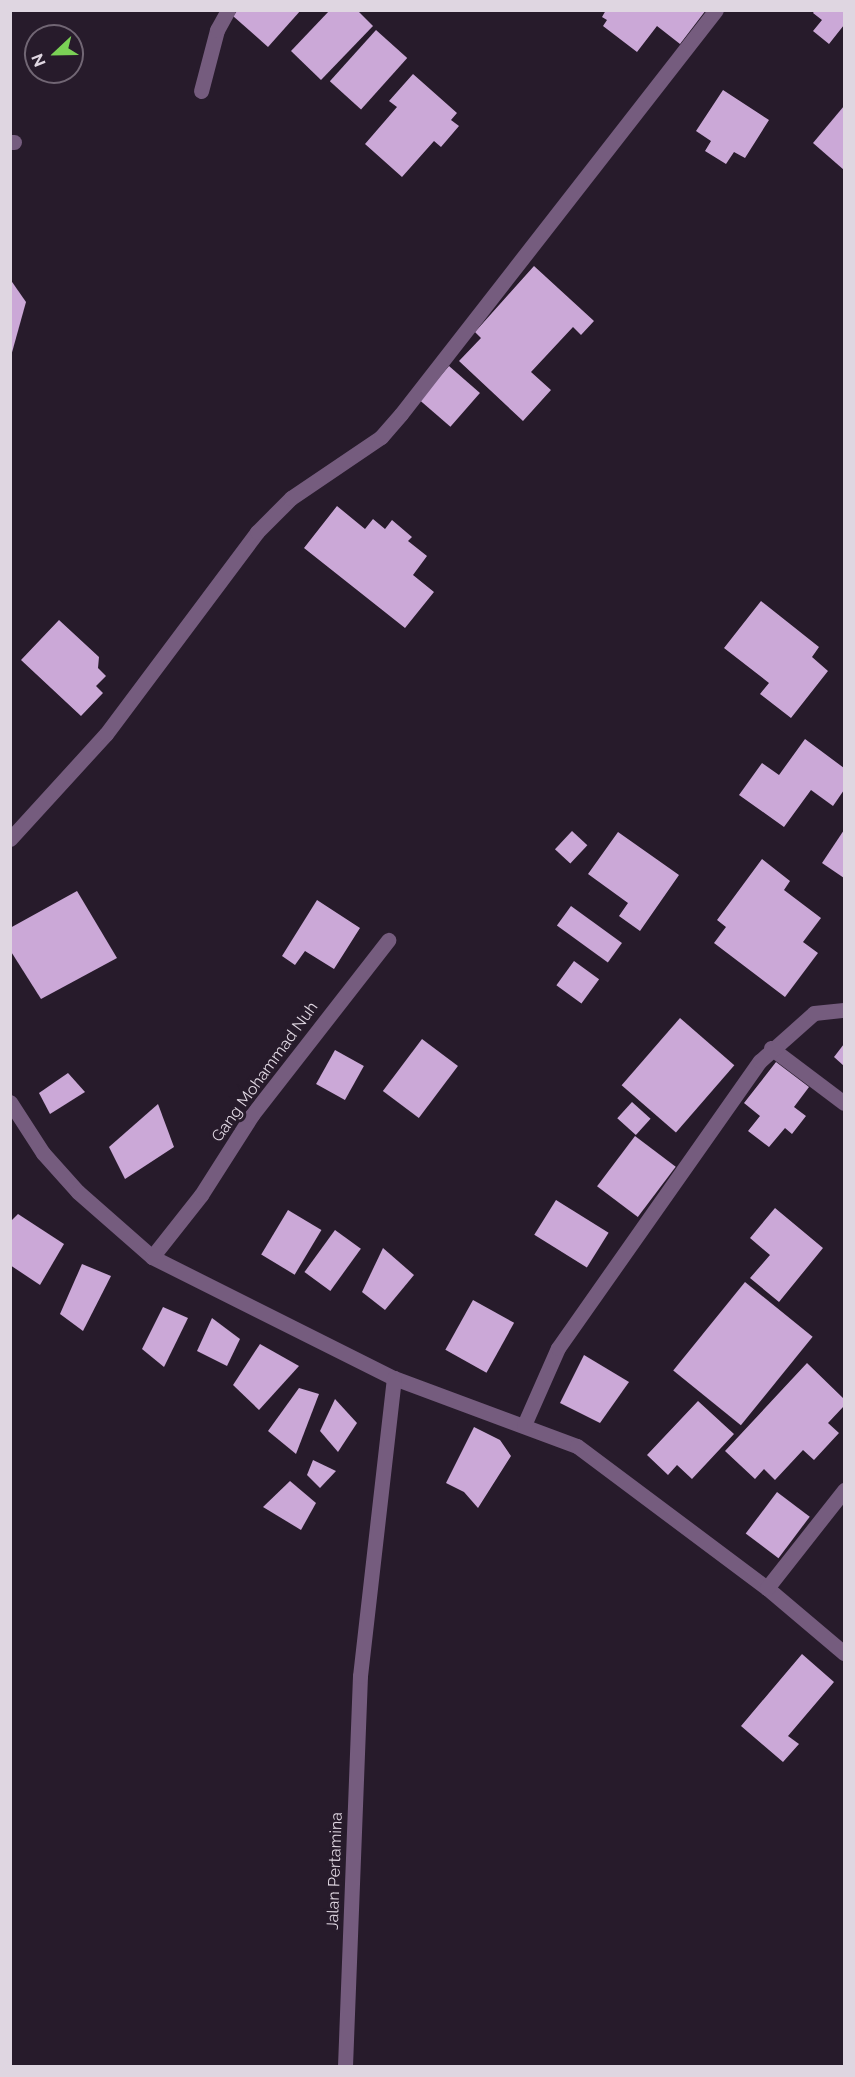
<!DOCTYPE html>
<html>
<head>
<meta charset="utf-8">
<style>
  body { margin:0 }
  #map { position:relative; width:855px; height:2077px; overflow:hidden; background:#271b2b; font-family:Raleway,sans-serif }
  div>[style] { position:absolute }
  .building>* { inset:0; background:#cba8d7; transform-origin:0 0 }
  .minor>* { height:15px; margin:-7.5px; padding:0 7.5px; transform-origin:7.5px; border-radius:7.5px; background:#755c7e }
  span { translate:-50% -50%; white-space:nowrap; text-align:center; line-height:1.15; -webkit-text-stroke:6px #271b2b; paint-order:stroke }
  .street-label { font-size:16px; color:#dfd6e1 }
  .frame { position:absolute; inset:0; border:12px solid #dfd6e1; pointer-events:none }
  .north { position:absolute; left:24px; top:24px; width:60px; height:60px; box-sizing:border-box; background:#271b2b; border:2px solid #716674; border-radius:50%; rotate:248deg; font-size:16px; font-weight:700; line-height:24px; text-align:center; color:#dfd6e1 }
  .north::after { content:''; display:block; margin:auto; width:21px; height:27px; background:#7bd156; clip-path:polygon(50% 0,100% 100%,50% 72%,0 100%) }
</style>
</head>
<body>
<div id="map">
  <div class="building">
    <div style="clip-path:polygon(238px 10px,301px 10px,268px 47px,233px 16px)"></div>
    <div style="clip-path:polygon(330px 10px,357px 10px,373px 26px,321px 80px,291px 51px)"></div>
    <div style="clip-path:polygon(606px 10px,706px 10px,680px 44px,657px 26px,637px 52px,603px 26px,607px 20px,602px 17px)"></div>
    <div style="clip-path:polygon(815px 10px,844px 10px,844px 25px,829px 44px,813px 31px,822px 20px,813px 13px)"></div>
    <div style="left:376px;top:30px;width:42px;height:69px;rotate:42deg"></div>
    <div style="clip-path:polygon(413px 74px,457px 113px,451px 120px,459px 126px,441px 147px,434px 141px,402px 177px,365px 144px,397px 107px,389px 101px)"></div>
    <div style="clip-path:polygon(723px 90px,769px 120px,745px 158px,734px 152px,726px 164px,705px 151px,711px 141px,696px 131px)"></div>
    <div style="clip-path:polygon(844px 106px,844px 170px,813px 143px)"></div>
    <div style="clip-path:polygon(534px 266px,594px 321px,581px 335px,573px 327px,531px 372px,551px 390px,523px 421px,459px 361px,481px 338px,475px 332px)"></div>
    <div style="clip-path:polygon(10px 279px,26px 302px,11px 356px,10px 356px)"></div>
    <div style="left:449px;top:366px;width:41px;height:45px;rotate:41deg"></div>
    <div style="clip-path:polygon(337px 506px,365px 529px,373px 519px,385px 529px,392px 520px,412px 537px,408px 541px,427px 556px,413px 575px,434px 592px,405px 628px,304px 548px)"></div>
    <div style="clip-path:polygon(761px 601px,819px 647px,812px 657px,828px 671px,791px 718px,760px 694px,769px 683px,724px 648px)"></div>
    <div style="clip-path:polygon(59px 620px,99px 657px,98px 668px,106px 676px,96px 686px,103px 693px,81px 716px,21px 660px)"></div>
    <div style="clip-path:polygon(805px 739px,844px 768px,844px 790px,833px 806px,811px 790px,784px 827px,739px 795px,762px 763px,779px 775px)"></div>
    <div style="clip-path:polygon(844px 830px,844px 878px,822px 863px)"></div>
    <div style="left:572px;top:831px;width:21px;height:25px;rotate:43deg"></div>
    <div style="clip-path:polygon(618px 832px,679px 875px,640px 931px,619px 916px,628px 903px,588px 874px)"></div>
    <div style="clip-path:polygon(762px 859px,790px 881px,784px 890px,821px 918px,803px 942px,818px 953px,785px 997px,714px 943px,726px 927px,717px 920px)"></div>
    <div style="clip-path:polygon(77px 891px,117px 958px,41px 999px,10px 950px,10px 928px)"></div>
    <div style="clip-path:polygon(317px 900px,360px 928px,334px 969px,305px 951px,295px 965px,282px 956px)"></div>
    <div style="left:571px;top:906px;width:63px;height:24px;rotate:36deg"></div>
    <div style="left:574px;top:961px;width:31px;height:30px;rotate:36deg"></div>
    <div style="left:680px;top:1018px;width:72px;height:89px;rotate:41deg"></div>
    <div style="left:422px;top:1039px;width:45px;height:65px;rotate:37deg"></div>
    <div style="clip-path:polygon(844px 1044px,844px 1066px,834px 1057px)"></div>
    <div style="left:335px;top:1050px;width:33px;height:39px;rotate:29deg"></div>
    <div style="clip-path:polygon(776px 1062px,809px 1087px,794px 1107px,806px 1116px,792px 1134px,785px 1128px,769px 1147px,748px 1131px,760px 1116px,744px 1103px)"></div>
    <div style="clip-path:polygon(68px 1073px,85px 1092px,50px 1114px,39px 1093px)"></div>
    <div style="left:632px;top:1102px;width:25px;height:22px;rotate:42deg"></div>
    <div style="clip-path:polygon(158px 1104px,174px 1147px,125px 1179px,109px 1147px)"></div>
    <div style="left:635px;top:1136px;width:51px;height:63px;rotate:37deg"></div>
    <div style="left:556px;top:1200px;width:62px;height:41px;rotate:32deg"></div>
    <div style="clip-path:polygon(775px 1208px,823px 1248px,779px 1302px,750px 1278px,770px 1255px,750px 1238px)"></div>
    <div style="left:288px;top:1210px;width:39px;height:52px;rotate:31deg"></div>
    <div style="clip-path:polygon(18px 1214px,64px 1244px,40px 1285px,10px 1265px,10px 1222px)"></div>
    <div style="left:335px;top:1230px;width:32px;height:52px;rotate:36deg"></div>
    <div style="clip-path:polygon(383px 1248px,414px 1275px,385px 1310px,362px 1292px)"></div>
    <div style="clip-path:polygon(82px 1264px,111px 1276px,83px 1331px,60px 1314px)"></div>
    <div style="left:745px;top:1282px;width:87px;height:114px;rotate:39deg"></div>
    <div style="left:473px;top:1300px;width:47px;height:57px;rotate:29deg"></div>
    <div style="clip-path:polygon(163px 1307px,188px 1318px,164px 1367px,142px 1349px)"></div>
    <div style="clip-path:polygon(212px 1318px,240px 1339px,227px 1366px,197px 1351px)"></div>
    <div style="clip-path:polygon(260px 1344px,299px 1366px,259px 1410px,233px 1385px)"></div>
    <div style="clip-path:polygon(584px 1355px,629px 1382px,600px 1423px,560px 1403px)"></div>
    <div style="clip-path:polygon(807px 1363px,844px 1399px,844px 1406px,828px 1423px,839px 1433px,814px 1460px,803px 1450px,775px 1480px,764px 1469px,755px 1479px,725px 1451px)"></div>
    <div style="clip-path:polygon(299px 1388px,319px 1394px,296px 1454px,268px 1431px)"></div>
    <div style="clip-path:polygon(335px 1399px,357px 1423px,338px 1452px,320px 1431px)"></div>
    <div style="clip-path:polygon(698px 1401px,734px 1434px,692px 1479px,677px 1465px,668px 1475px,647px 1455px)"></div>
    <div style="clip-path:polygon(474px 1427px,500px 1440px,511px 1456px,478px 1508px,464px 1492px,446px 1483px)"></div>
    <div style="clip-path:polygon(313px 1460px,336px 1471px,320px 1488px,307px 1475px)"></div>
    <div style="clip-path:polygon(290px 1481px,316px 1503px,301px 1530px,263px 1507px)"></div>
    <div style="left:777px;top:1492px;width:41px;height:52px;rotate:37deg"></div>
    <div style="clip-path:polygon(802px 1654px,834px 1682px,788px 1736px,799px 1744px,783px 1762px,741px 1726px)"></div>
  </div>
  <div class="minor">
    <div style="left:201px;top:91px;width:63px;rotate:-75.3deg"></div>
    <div style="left:217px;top:30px;width:23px;rotate:-61deg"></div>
    <div style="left:10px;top:142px;width:4px"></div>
    <div style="left:10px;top:839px;width:142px;rotate:-47.6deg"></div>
    <div style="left:106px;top:734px;width:252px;rotate:-53.2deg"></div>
    <div style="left:257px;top:532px;width:48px;rotate:-45deg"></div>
    <div style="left:291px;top:498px;width:109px;rotate:-34.1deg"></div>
    <div style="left:381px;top:437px;width:30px;rotate:-49deg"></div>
    <div style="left:401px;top:414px;width:512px;rotate:-52.06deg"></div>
    <div style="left:771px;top:1048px;width:91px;rotate:37deg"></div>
    <div style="left:10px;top:1102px;width:61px;rotate:57.1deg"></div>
    <div style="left:43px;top:1153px;width:52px;rotate:48.1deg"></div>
    <div style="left:78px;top:1192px;width:98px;rotate:41.3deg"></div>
    <div style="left:152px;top:1257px;width:271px;rotate:26.6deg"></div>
    <div style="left:394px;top:1378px;width:195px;rotate:20.4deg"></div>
    <div style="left:577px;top:1446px;width:237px;rotate:36.8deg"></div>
    <div style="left:767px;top:1588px;width:101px;rotate:40.2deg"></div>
    <div style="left:152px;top:1257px;width:79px;rotate:-51.7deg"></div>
    <div style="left:201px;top:1195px;width:95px;rotate:-57.5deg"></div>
    <div style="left:252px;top:1115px;width:222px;rotate:-52.1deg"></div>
    <div style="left:524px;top:1425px;width:84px;rotate:-66.2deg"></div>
    <div style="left:558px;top:1348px;width:351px;rotate:-54.9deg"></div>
    <div style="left:760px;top:1061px;width:72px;rotate:-41.6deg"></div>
    <div style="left:814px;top:1013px;width:30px;rotate:-6deg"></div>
    <div style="left:767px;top:1588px;width:125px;rotate:-51.8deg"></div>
    <div style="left:345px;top:2066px;width:390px;rotate:-87.8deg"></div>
    <div style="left:360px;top:1676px;width:300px;rotate:-83.5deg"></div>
  </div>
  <div class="street-label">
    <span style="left:265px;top:1072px;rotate:-54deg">Gang Mohammad Nuh</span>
    <span style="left:335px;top:1871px;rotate:-88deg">Jalan Pertamina</span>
  </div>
  <div class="frame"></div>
  <div class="north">N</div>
</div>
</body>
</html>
